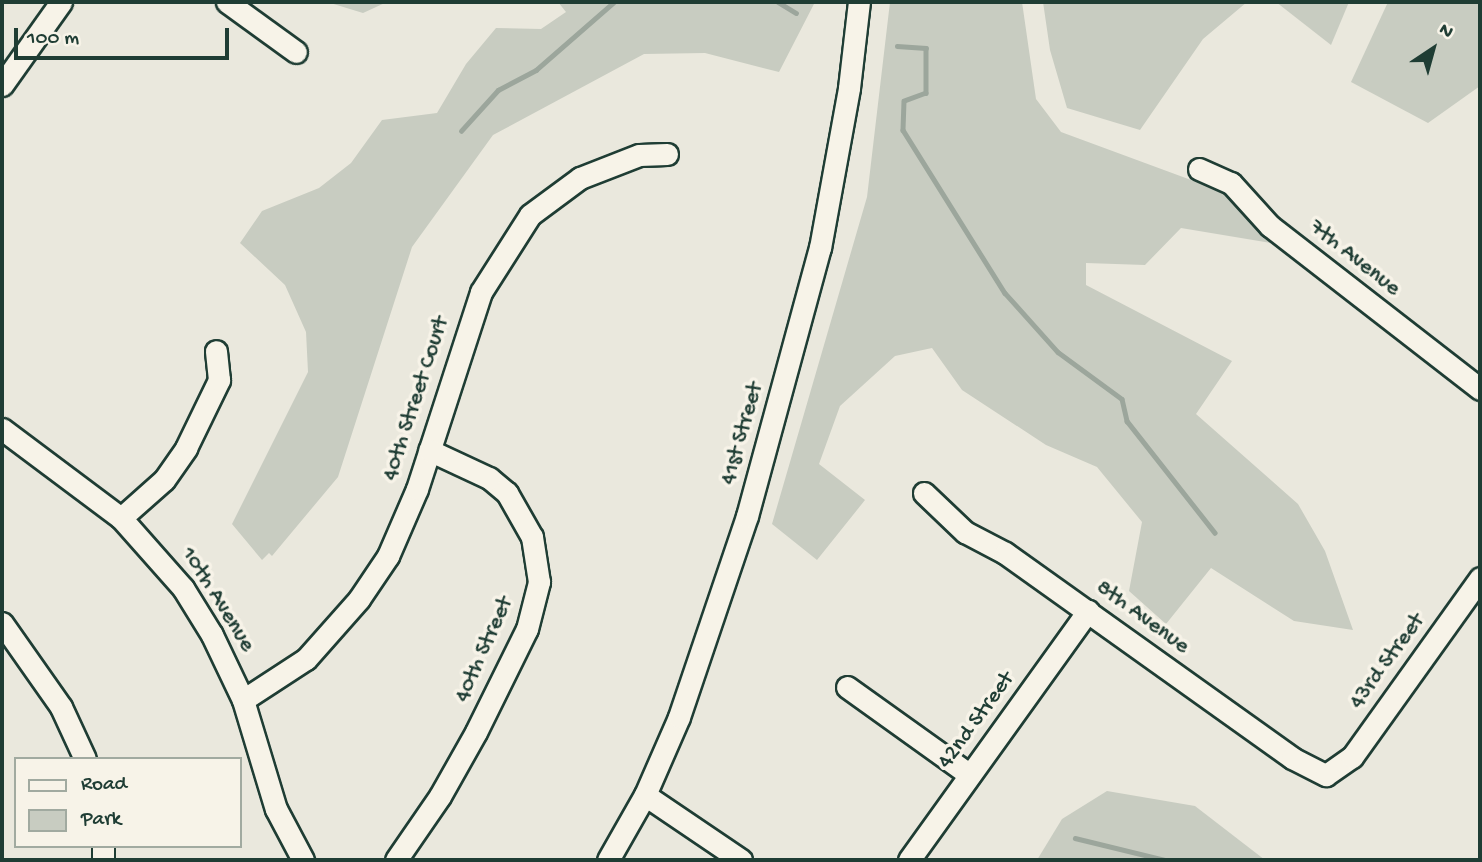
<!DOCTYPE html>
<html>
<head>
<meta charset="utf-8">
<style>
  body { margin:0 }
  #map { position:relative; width:1482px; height:862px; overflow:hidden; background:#eae8dd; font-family:"Gochi Hand",sans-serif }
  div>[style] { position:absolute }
  .green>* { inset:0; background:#c8ccc1 }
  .stream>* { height:4.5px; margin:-2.25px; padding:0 2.25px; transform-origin:2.25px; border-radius:2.25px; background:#9ca69c }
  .roads { filter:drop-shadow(2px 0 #1f3d34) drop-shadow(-2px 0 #1f3d34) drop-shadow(0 2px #1f3d34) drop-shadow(0 -2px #1f3d34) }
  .minor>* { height:21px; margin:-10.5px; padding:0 10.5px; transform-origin:10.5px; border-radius:10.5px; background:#f7f3e8 }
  span { translate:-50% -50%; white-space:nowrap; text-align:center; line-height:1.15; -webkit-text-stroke:7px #f7f3e8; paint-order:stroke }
  .street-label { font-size:23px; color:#1f3d34 }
  .frame { position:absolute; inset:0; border:4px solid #1f3d34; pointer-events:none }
  .legend { position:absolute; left:14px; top:757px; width:228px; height:91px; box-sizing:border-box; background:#f7f3e8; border:2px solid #a1aaa0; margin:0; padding:9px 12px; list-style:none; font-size:21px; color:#1f3d34 }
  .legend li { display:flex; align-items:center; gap:14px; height:35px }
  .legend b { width:35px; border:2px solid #a1aaa0 }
  .north { position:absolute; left:1398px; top:14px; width:70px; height:70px; -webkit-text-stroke:5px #f7f3e8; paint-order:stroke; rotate:36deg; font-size:19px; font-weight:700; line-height:28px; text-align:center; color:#1f3d34 }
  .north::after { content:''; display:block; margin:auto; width:24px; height:32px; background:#1f3d34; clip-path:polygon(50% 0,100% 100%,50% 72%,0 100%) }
  .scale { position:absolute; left:14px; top:28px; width:215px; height:32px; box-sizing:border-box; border:4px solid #1f3d34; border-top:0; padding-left:9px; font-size:21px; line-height:24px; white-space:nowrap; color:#1f3d34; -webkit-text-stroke:5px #f7f3e8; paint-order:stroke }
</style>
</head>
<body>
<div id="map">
  <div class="green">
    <div style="clip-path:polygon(327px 2px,387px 2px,363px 13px)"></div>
    <div style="clip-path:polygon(558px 2px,815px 2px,779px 72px,705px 53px,644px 54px,493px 135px,412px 247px,338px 477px,272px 556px,269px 553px,262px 560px,232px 524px,308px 372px,306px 332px,285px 285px,240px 243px,262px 211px,319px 188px,351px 163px,382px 120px,437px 113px,466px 64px,496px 28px,541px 29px,566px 12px)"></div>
    <div style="clip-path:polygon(890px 2px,1022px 2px,1036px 99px,1061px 132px,1229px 194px,1271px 243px,1181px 228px,1145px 265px,1086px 263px,1086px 285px,1232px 361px,1196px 414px,1298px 504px,1325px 551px,1353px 630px,1294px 621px,1211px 568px,1166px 624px,1129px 591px,1142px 522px,1097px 467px,1046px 445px,962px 390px,932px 348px,895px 356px,840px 406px,819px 464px,865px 500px,817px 560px,772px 524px,867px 197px)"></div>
    <div style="clip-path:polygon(1043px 2px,1247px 2px,1203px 39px,1140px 130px,1067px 108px,1050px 50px)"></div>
    <div style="clip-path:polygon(1276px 2px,1349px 2px,1331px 45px)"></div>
    <div style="clip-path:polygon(1388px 2px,1480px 2px,1480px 86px,1428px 123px,1351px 82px)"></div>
    <div style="clip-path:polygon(1107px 791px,1195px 806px,1265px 860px,1037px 860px,1062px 819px)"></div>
  </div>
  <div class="stream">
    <div style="left:778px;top:2px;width:21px;rotate:31deg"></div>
    <div style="left:897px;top:46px;width:29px;rotate:4deg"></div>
    <div style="left:926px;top:48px;width:45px;rotate:90deg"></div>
    <div style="left:926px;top:93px;width:23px;rotate:160deg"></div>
    <div style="left:904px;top:101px;width:29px;rotate:92deg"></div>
    <div style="left:903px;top:130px;width:192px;rotate:58deg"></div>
    <div style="left:1005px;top:293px;width:79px;rotate:48.1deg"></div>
    <div style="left:1058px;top:352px;width:79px;rotate:36.3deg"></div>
    <div style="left:1122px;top:399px;width:23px;rotate:77deg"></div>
    <div style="left:1127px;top:421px;width:142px;rotate:51.8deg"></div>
    <div style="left:461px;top:131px;width:55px;rotate:-47.9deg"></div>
    <div style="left:498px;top:90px;width:43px;rotate:-27.8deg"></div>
    <div style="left:536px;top:70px;width:103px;rotate:-41.1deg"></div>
    <div style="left:1075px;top:838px;width:93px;rotate:13.7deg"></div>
  </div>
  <div class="roads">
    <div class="minor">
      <div style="left:227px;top:2px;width:85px;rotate:35.9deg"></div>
      <div style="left:2px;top:85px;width:102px;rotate:-54.6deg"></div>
      <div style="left:1199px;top:169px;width:35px;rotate:24deg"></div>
      <div style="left:1231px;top:183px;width:58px;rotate:47.8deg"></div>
      <div style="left:1270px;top:226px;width:266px;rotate:37.8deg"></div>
      <div style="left:2px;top:429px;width:149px;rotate:36.8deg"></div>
      <div style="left:121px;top:518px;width:94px;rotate:48.5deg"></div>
      <div style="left:183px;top:588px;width:55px;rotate:58.3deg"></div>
      <div style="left:212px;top:635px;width:72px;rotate:64.5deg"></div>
      <div style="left:243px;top:700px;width:114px;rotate:73.2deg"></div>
      <div style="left:276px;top:809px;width:58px;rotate:62.1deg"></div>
      <div style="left:924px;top:493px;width:57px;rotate:43.6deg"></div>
      <div style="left:965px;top:532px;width:45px;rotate:27.7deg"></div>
      <div style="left:1005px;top:553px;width:353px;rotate:35.5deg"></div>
      <div style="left:1292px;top:758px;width:38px;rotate:27deg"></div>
      <div style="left:1326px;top:775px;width:32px;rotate:-35deg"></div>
      <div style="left:1352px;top:757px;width:220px;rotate:-54.4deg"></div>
      <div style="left:121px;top:518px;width:57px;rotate:-41.5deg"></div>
      <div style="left:164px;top:480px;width:39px;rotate:-55deg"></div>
      <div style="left:186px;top:448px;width:76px;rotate:-64.1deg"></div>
      <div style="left:219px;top:380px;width:29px;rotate:-96deg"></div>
      <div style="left:2px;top:623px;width:103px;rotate:54.9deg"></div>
      <div style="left:61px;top:707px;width:57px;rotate:65.2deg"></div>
      <div style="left:847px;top:687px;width:151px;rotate:35.6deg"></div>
      <div style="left:243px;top:700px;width:75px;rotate:-33.1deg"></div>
      <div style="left:306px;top:659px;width:80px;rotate:-48.5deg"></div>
      <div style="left:359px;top:599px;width:52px;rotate:-56deg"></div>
      <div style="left:388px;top:556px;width:73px;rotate:-66.6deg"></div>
      <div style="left:417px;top:489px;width:207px;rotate:-72deg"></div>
      <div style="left:481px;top:292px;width:91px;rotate:-57.5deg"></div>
      <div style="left:530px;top:215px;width:62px;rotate:-36.5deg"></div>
      <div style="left:580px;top:178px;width:63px;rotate:-21.3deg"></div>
      <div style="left:639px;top:155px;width:28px;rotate:-2deg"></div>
      <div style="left:645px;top:795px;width:116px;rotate:34.1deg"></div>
      <div style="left:103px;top:846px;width:14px;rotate:90deg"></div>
      <div style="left:396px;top:860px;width:78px;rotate:-55.5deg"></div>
      <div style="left:440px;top:796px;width:73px;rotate:-60.6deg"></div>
      <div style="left:476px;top:732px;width:115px;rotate:-63.7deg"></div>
      <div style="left:527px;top:629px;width:49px;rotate:-75.7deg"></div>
      <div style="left:539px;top:582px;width:46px;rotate:-98.8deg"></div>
      <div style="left:532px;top:537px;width:51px;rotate:-119.6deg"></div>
      <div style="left:507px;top:493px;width:23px;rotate:-140deg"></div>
      <div style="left:489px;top:478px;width:66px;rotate:-155deg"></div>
      <div style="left:608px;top:860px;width:75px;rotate:-60.4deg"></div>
      <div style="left:645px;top:795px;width:85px;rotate:-66.4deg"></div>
      <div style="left:679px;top:717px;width:212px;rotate:-71.3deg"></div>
      <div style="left:747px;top:516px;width:278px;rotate:-74.8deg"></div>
      <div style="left:820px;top:248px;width:163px;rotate:-79.7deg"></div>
      <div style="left:849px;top:88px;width:87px;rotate:-83.4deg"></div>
      <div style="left:909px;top:860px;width:307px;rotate:-54.3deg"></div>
    </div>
  </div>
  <div class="street-label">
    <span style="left:1354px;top:259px;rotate:38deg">7th Avenue</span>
    <span style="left:417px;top:399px;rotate:-72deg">40th Street Court</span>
    <span style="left:743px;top:434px;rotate:-74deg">41st Street</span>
    <span style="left:217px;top:600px;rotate:58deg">10th Avenue</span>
    <span style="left:1142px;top:618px;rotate:36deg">8th Avenue</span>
    <span style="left:485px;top:650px;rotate:-66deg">40th Street</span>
    <span style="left:1388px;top:662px;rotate:-54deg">43rd Street</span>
    <span style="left:977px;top:721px;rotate:-54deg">42nd Street</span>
  </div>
  <div class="frame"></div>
  <ul class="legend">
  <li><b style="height:9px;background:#f7f3e8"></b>Road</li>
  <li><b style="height:19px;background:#c8ccc1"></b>Park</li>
  </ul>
  <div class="north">N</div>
  <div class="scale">100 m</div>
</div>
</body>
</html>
